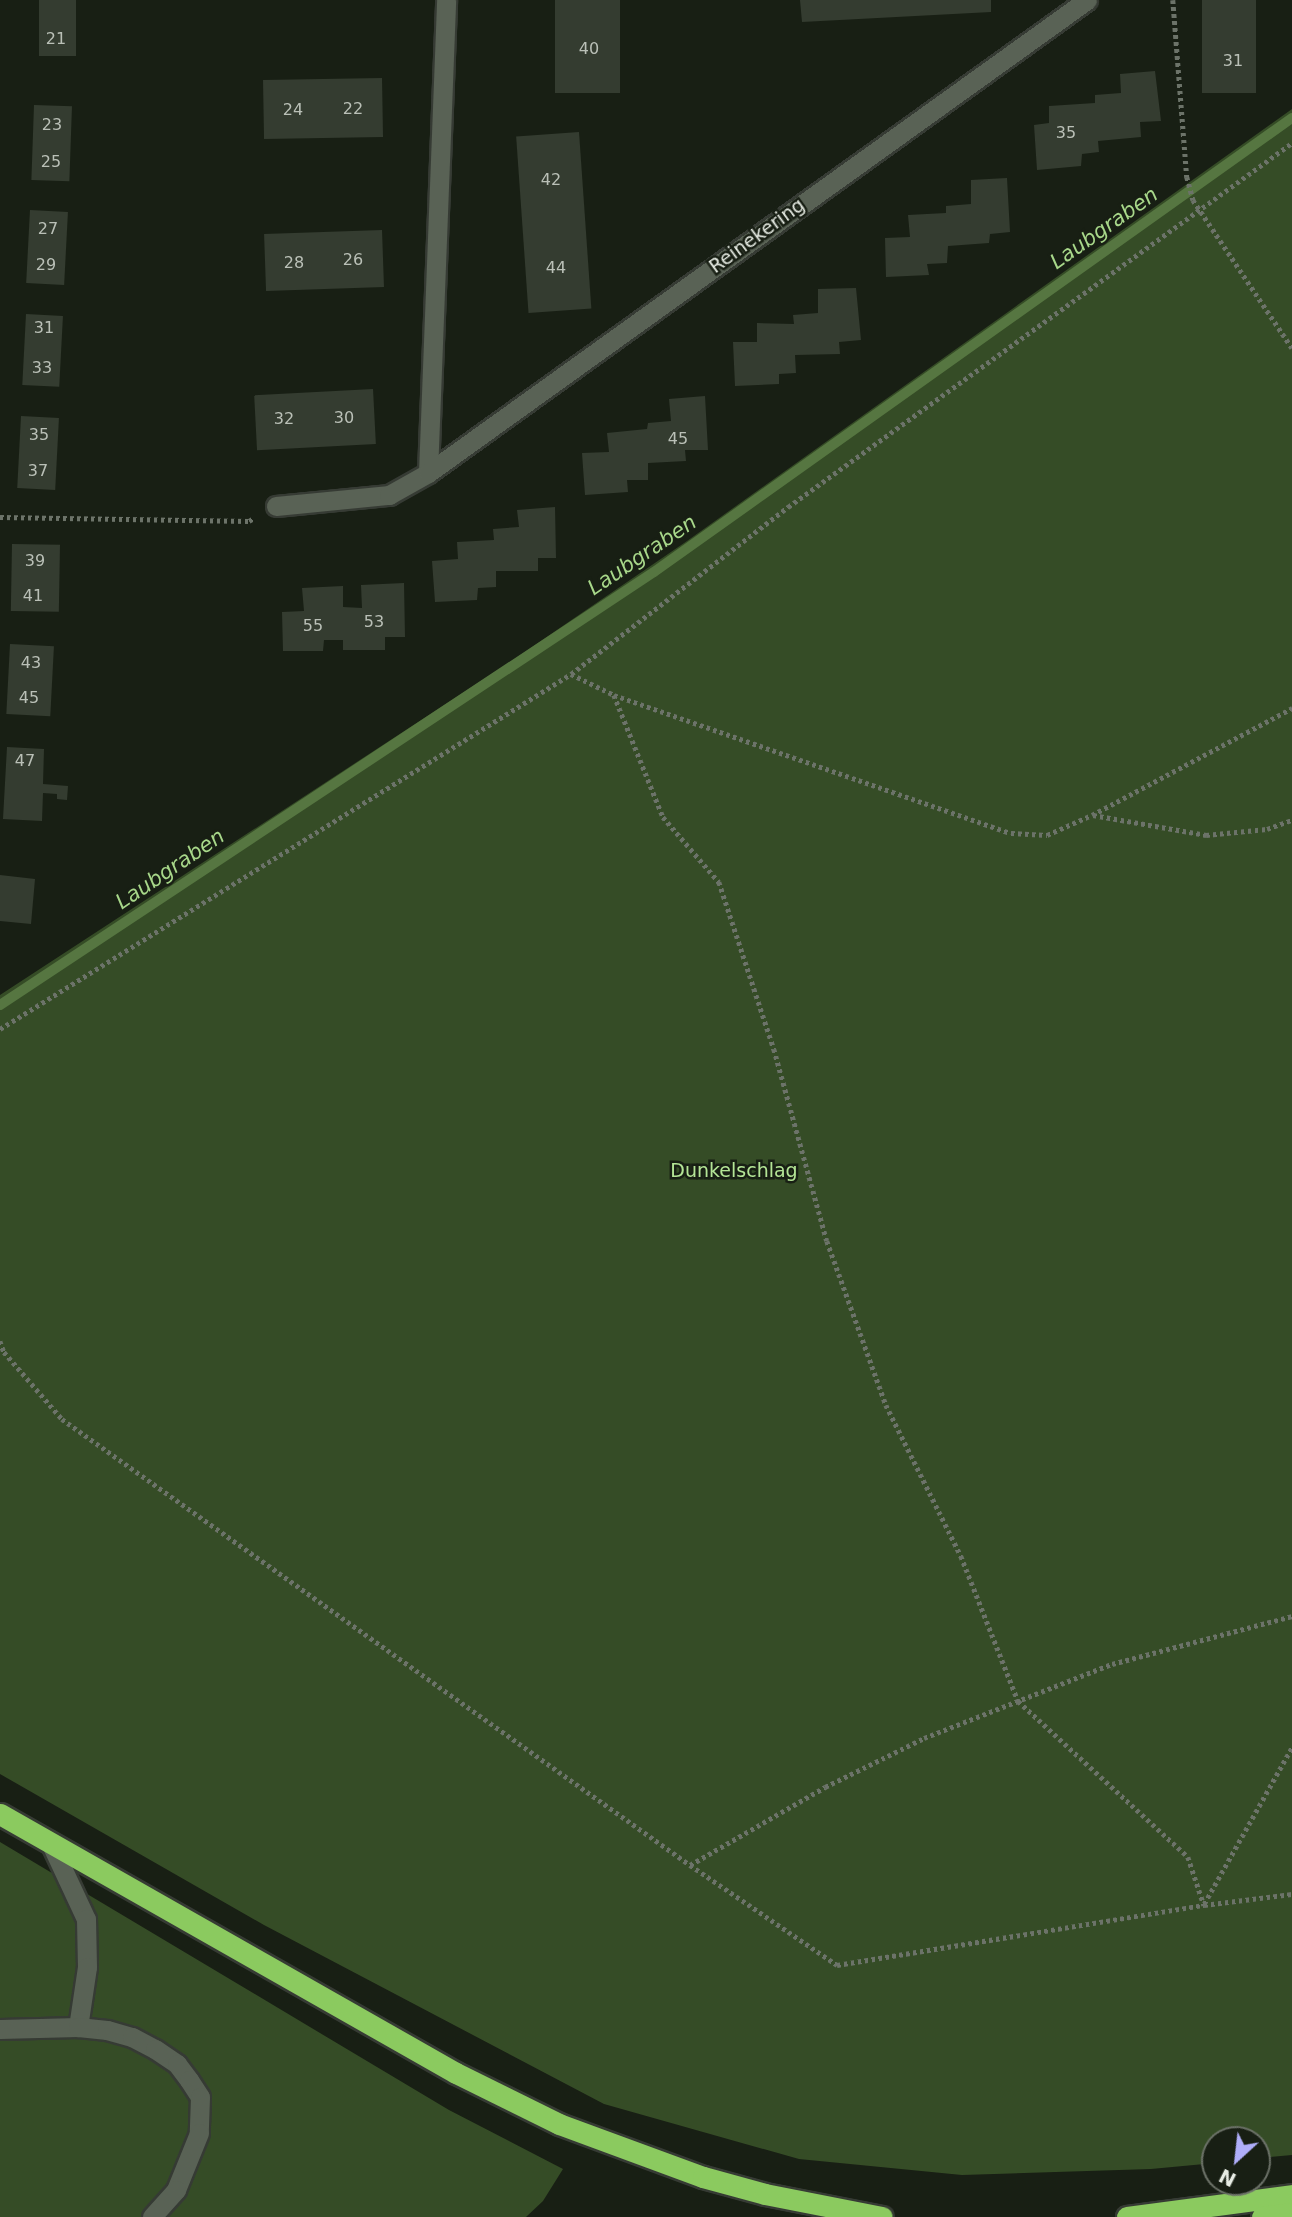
<!DOCTYPE html>
<html>
<head>
<meta charset="utf-8">
<style>
  body { margin:0 }
  #map { position:relative; width:1292px; height:2217px; overflow:hidden; background:#181f14; font-family:"DejaVu Sans",sans-serif }
  div>[style] { position:absolute }
  .green>* { inset:0; background:#354c26 }
  .stream>* { height:10px; margin:-5px; padding:0 5px; transform-origin:5px; border-radius:5px; background:#567641 }
  .building>* { inset:0; background:#343c30; transform-origin:0 0 }
  .path>* { height:4.5px; margin-top:-2.25px; transform-origin:0; background:repeating-linear-gradient(90deg,#6c7369 0 3.5px,transparent 0 7px) }
  .roads { filter:drop-shadow(2px 0 #363b34) drop-shadow(-2px 0 #363b34) drop-shadow(0 2px #363b34) drop-shadow(0 -2px #363b34) }
  .service>* { height:19px; margin:-9.5px; padding:0 9.5px; transform-origin:9.5px; border-radius:9.5px; background:#596255 }
  .minor>* { height:19px; margin:-9.5px; padding:0 9.5px; transform-origin:9.5px; border-radius:9.5px; background:#596255 }
  .motorway>* { height:21px; margin:-10.5px; padding:0 10.5px; transform-origin:10.5px; border-radius:10.5px; background:#8bca5f }
  span { translate:-50% -50%; white-space:nowrap; text-align:center; line-height:1.15; -webkit-text-stroke:5px #181f14; paint-order:stroke }
  .number-label { font-size:16px; color:#bac0b7 }
  .number-label span { -webkit-text-stroke-width:0 }
  .street-label { font-size:19px; color:#e7ece4 }
  .park-label { font-size:19px; color:#b4e596 }
  .water-label { font-size:21px; color:#a8d88a; font-style:italic }
  .north { position:absolute; left:1201px; top:2126px; width:70px; height:70px; box-sizing:border-box; background:#181f14; border:2px solid #6b7167; border-radius:50%; rotate:207deg; font-size:19px; font-weight:700; line-height:28px; text-align:center; color:#e7ece4 }
  .north::after { content:''; display:block; margin:auto; width:24px; height:32px; background:#afaefa; clip-path:polygon(50% 0,100% 100%,50% 72%,0 100%) }
</style>
</head>
<body>
<div id="map">
  <div class="green">
    <div style="clip-path:polygon(1292px 109px,1292px 2155px,1257px 2158px,1257px 2140px,1215px 2140px,1215px 2163px,1151px 2169px,962px 2175px,799px 2159px,604px 2104px,264px 1925px,0 1774px,0 995px,513px 660px,687px 541px)"></div>
    <div style="clip-path:polygon(0 1842px,449px 2110px,563px 2169px,543px 2201px,526px 2217px,0 2217px)"></div>
  </div>
  <div class="stream">
    <div style="left:0;top:1005px;width:784px;rotate:-33.51deg"></div>
    <div style="left:654px;top:572px;width:783px;rotate:-35.44deg"></div>
  </div>
  <div class="building">
    <div style="left:39px;top:0;width:37px;height:56px"></div>
    <div style="left:555px;top:0;width:65px;height:93px"></div>
    <div style="clip-path:polygon(800px 0,991px 0,991px 12px,802px 22px)"></div>
    <div style="left:1202px;top:0;width:54px;height:93px"></div>
    <div style="clip-path:polygon(1155px 71px,1161px 121px,1140px 122px,1141px 137px,1098px 141px,1099px 152px,1082px 154px,1081px 166px,1037px 170px,1034px 125px,1049px 123px,1049px 106px,1095px 103px,1095px 95px,1121px 93px,1120px 74px)"></div>
    <div style="left:382px;top:78px;width:59px;height:119px;rotate:89deg"></div>
    <div style="left:34px;top:105px;width:38px;height:75px;rotate:2deg"></div>
    <div style="left:579px;top:132px;width:177px;height:63px;rotate:86deg"></div>
    <div style="clip-path:polygon(1007px 178px,1010px 232px,990px 234px,989px 243px,948px 246px,947px 263px,927px 264px,929px 275px,886px 277px,885px 238px,910px 237px,908px 215px,946px 213px,946px 206px,971px 204px,971px 180px)"></div>
    <div style="left:30px;top:210px;width:38px;height:73px;rotate:3deg"></div>
    <div style="left:382px;top:230px;width:57px;height:118px;rotate:88deg"></div>
    <div style="clip-path:polygon(856px 288px,861px 340px,839px 342px,840px 354px,795px 355px,796px 373px,779px 374px,779px 384px,735px 386px,733px 342px,757px 342px,757px 323px,794px 324px,793px 315px,818px 313px,818px 289px)"></div>
    <div style="left:26px;top:314px;width:37px;height:71px;rotate:3deg"></div>
    <div style="left:373px;top:389px;width:55px;height:119px;rotate:87deg"></div>
    <div style="clip-path:polygon(705px 396px,708px 450px,685px 450px,686px 461px,648px 463px,648px 480px,627px 480px,628px 492px,585px 495px,582px 453px,609px 452px,607px 433px,647px 429px,648px 423px,671px 421px,669px 399px)"></div>
    <div style="left:21px;top:416px;width:38px;height:72px;rotate:3deg"></div>
    <div style="clip-path:polygon(555px 507px,556px 558px,538px 558px,538px 571px,496px 571px,496px 587px,478px 588px,477px 600px,435px 602px,432px 561px,458px 559px,457px 542px,494px 540px,493px 529px,519px 527px,517px 510px)"></div>
    <div style="left:12px;top:544px;width:48px;height:67px;rotate:1deg"></div>
    <div style="clip-path:polygon(404px 583px,405px 637px,385px 637px,385px 650px,343px 650px,343px 640px,324px 640px,323px 651px,283px 651px,282px 612px,304px 611px,302px 588px,343px 586px,343px 607px,362px 608px,361px 585px)"></div>
    <div style="left:10px;top:644px;width:44px;height:70px;rotate:3deg"></div>
    <div style="clip-path:polygon(7px 747px,44px 749px,43px 784px,68px 786px,67px 800px,57px 799px,57px 794px,43px 793px,42px 821px,3px 819px)"></div>
    <div style="clip-path:polygon(0 875px,35px 879px,31px 924px,0 921px)"></div>
  </div>
  <div class="path">
    <div style="left:1173px;top:0;width:178px;rotate:85.5deg"></div>
    <div style="left:1187px;top:177px;width:24px;rotate:75deg"></div>
    <div style="left:1193px;top:200px;width:178px;rotate:56.2deg"></div>
    <div style="left:0;top:517px;width:249px;rotate:0.9deg"></div>
    <div style="left:249px;top:521px;width:6px;rotate:-31deg"></div>
    <div style="left:571px;top:674px;width:48px;rotate:26deg"></div>
    <div style="left:614px;top:695px;width:420px;rotate:19.2deg"></div>
    <div style="left:1011px;top:833px;width:36px;rotate:3deg"></div>
    <div style="left:1047px;top:835px;width:49px;rotate:-24deg"></div>
    <div style="left:1092px;top:815px;width:227px;rotate:-28.1deg"></div>
    <div style="left:614px;top:695px;width:131px;rotate:68.1deg"></div>
    <div style="left:663px;top:817px;width:86px;rotate:49.3deg"></div>
    <div style="left:719px;top:882px;width:176px;rotate:71.8deg"></div>
    <div style="left:774px;top:1049px;width:199px;rotate:74.6deg"></div>
    <div style="left:827px;top:1241px;width:174px;rotate:70.2deg"></div>
    <div style="left:886px;top:1405px;width:169px;rotate:63.6deg"></div>
    <div style="left:961px;top:1556px;width:156px;rotate:68.5deg"></div>
    <div style="left:1018px;top:1701px;width:231px;rotate:42.5deg"></div>
    <div style="left:1188px;top:1857px;width:51px;rotate:71.6deg"></div>
    <div style="left:1093px;top:815px;width:115px;rotate:10deg"></div>
    <div style="left:1206px;top:835px;width:61px;rotate:-5.6deg"></div>
    <div style="left:1267px;top:829px;width:27px;rotate:-20deg"></div>
    <div style="left:0;top:1029px;width:672px;rotate:-31.87deg"></div>
    <div style="left:571px;top:674px;width:274px;rotate:-37.6deg"></div>
    <div style="left:788px;top:507px;width:622px;rotate:-35.84deg"></div>
    <div style="left:0;top:1341px;width:12px;rotate:70deg"></div>
    <div style="left:4px;top:1352px;width:89px;rotate:49.1deg"></div>
    <div style="left:62px;top:1419px;width:770px;rotate:35.38deg"></div>
    <div style="left:690px;top:1865px;width:178px;rotate:34.2deg"></div>
    <div style="left:837px;top:1965px;width:372px;rotate:-9.3deg"></div>
    <div style="left:1204px;top:1905px;width:89px;rotate:-7.1deg"></div>
    <div style="left:690px;top:1865px;width:156px;rotate:-30deg"></div>
    <div style="left:825px;top:1787px;width:110px;rotate:-26.3deg"></div>
    <div style="left:924px;top:1738px;width:202px;rotate:-21.5deg"></div>
    <div style="left:1112px;top:1664px;width:186px;rotate:-14.9deg"></div>
    <div style="left:1204px;top:1904px;width:180px;rotate:-60.7deg"></div>
  </div>
  <div class="roads">
    <div class="service">
      <div style="left:51px;top:1844px;width:83px;rotate:65deg"></div>
      <div style="left:86px;top:1919px;width:48px;rotate:88.8deg"></div>
      <div style="left:87px;top:1967px;width:61px;rotate:98.5deg"></div>
      <div style="left:0;top:2029px;width:78px;rotate:-1.5deg"></div>
      <div style="left:78px;top:2027px;width:29px;rotate:6deg"></div>
      <div style="left:107px;top:2030px;width:26px;rotate:16deg"></div>
      <div style="left:132px;top:2037px;width:26px;rotate:28deg"></div>
      <div style="left:155px;top:2049px;width:27px;rotate:34deg"></div>
      <div style="left:177px;top:2064px;width:20px;rotate:53deg"></div>
      <div style="left:189px;top:2080px;width:20px;rotate:57deg"></div>
      <div style="left:200px;top:2097px;width:36px;rotate:92deg"></div>
      <div style="left:199px;top:2133px;width:61px;rotate:112deg"></div>
      <div style="left:176px;top:2190px;width:36px;rotate:132deg"></div>
    </div>
    <div class="minor">
      <div style="left:428px;top:473px;width:473px;rotate:-87.8deg"></div>
      <div style="left:276px;top:506px;width:114px;rotate:-5.6deg"></div>
      <div style="left:389px;top:495px;width:45px;rotate:-29.4deg"></div>
      <div style="left:428px;top:473px;width:811px;rotate:-35.67deg"></div>
    </div>
    <div class="motorway">
      <div style="left:0;top:1814px;width:524px;rotate:29.6deg"></div>
      <div style="left:456px;top:2073px;width:115px;rotate:26.3deg"></div>
      <div style="left:559px;top:2124px;width:153px;rotate:20.2deg"></div>
      <div style="left:703px;top:2177px;width:64px;rotate:15.3deg"></div>
      <div style="left:765px;top:2194px;width:119px;rotate:11.1deg"></div>
      <div style="left:1127px;top:2217px;width:166px;rotate:-7.6deg"></div>
      <div style="left:1262px;top:2217px;width:30px;rotate:-8deg"></div>
    </div>
  </div>
  <div class="number-label">
    <span style="left:56px;top:39px">21</span>
    <span style="left:589px;top:49px">40</span>
    <span style="left:1233px;top:61px">31</span>
    <span style="left:353px;top:109px">22</span>
    <span style="left:293px;top:110px">24</span>
    <span style="left:52px;top:125px">23</span>
    <span style="left:1066px;top:133px">35</span>
    <span style="left:51px;top:162px">25</span>
    <span style="left:551px;top:180px">42</span>
    <span style="left:48px;top:229px">27</span>
    <span style="left:353px;top:260px">26</span>
    <span style="left:294px;top:263px">28</span>
    <span style="left:46px;top:265px">29</span>
    <span style="left:556px;top:268px">44</span>
    <span style="left:44px;top:328px">31</span>
    <span style="left:42px;top:368px">33</span>
    <span style="left:344px;top:418px">30</span>
    <span style="left:284px;top:419px">32</span>
    <span style="left:39px;top:435px">35</span>
    <span style="left:678px;top:439px">45</span>
    <span style="left:38px;top:471px">37</span>
    <span style="left:35px;top:561px">39</span>
    <span style="left:33px;top:596px">41</span>
    <span style="left:374px;top:622px">53</span>
    <span style="left:313px;top:626px">55</span>
    <span style="left:31px;top:663px">43</span>
    <span style="left:29px;top:698px">45</span>
    <span style="left:25px;top:761px">47</span>
  </div>
  <div class="street-label">
    <span style="left:757px;top:236px;rotate:-36deg">Reinekering</span>
  </div>
  <div class="park-label">
    <span style="left:734px;top:1171px">Dunkelschlag</span>
  </div>
  <div class="water-label">
    <span style="left:1104px;top:228px;rotate:-35deg">Laubgraben</span>
    <span style="left:642px;top:555px;rotate:-34deg">Laubgraben</span>
    <span style="left:170px;top:869px;rotate:-34deg">Laubgraben</span>
  </div>
  <div class="north">N</div>
</div>
</body>
</html>
